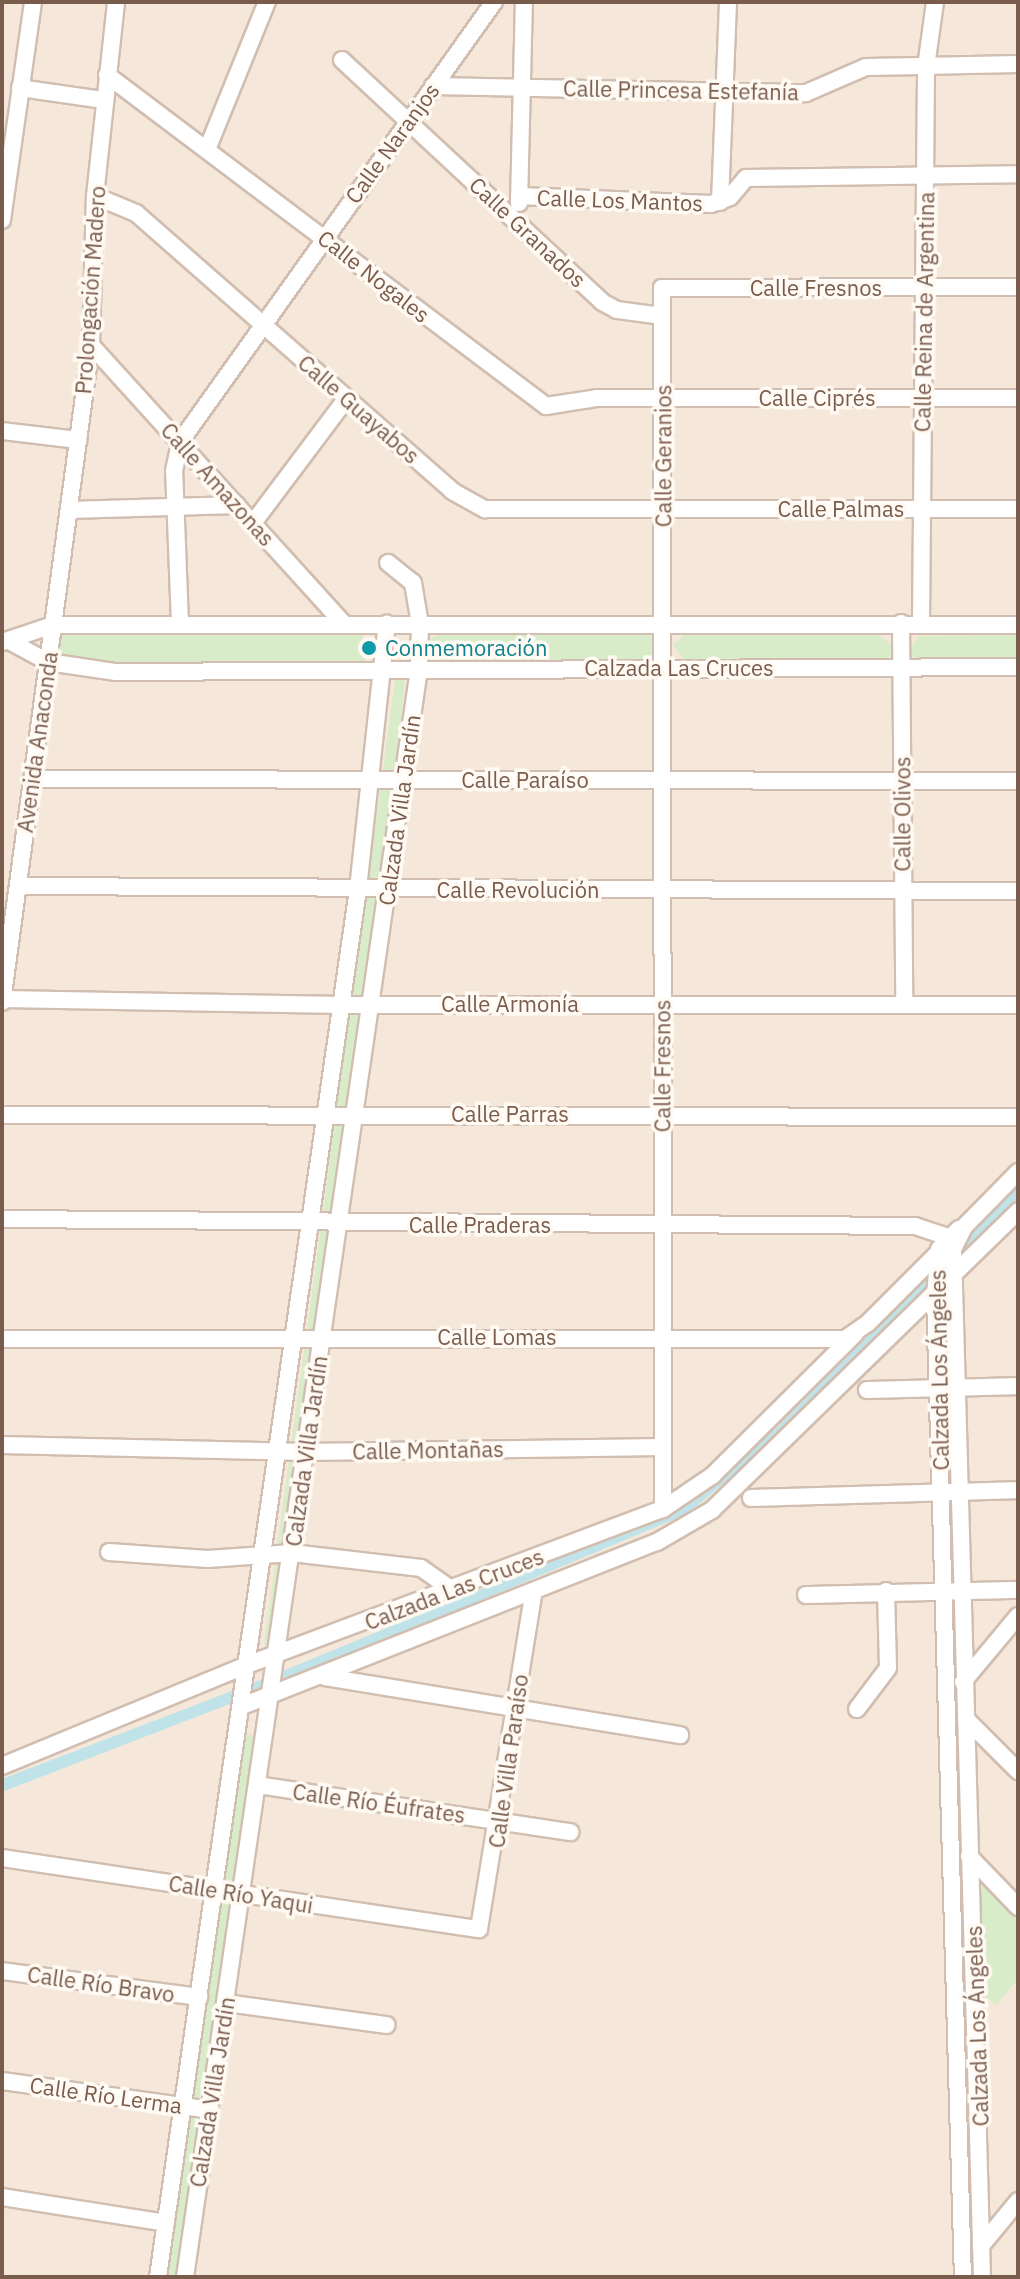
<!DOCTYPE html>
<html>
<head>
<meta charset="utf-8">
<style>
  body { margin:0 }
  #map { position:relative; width:1020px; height:2279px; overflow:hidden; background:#fdf6ec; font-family:"IBM Plex Sans",sans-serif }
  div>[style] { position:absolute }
  .residential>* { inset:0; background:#f5e8da; transform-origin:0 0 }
  .green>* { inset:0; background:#d8ecc9 }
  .water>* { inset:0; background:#bfe3e8 }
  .roads { filter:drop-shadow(2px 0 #d1beb0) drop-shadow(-2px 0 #d1beb0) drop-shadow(0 2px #d1beb0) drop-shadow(0 -2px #d1beb0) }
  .minor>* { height:16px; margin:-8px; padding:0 8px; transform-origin:8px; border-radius:8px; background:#fff }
  .dots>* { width:22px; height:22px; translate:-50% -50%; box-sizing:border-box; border:4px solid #fffaf3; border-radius:50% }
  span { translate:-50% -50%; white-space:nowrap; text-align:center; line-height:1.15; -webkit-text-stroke:7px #fffaf3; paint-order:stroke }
  .street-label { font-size:22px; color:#7a5c4d }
  .culture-label { font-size:22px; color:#0d838f }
  .left { translate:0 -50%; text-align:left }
  .frame { position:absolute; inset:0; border:4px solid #7a5c4d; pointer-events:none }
</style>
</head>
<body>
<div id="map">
  <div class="residential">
    <div style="left:2px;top:2px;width:1016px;height:2275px"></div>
  </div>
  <div class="green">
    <div style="clip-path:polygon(68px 630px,359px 632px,371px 648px,364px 661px,353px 663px,85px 664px,59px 656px,55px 649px,58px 636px)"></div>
    <div style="clip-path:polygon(639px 630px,651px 637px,658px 649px,648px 663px,440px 663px,428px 649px,430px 640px,444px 631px)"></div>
    <div style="clip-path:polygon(873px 631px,894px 646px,887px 661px,700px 662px,684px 660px,673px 645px,684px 635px)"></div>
    <div style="clip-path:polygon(1018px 635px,1018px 666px,921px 667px,910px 651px,918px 636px)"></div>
    <div style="clip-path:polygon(401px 678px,405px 682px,395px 773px,275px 1645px,268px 1649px,264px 1645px,395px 680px)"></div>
    <div style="clip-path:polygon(249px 1734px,257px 1738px,176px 2277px,164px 2277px,244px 1738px)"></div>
    <div style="clip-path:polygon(967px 1864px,1018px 1915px,1018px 1979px,996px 2005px,972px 1987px)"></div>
  </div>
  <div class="water">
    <div style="clip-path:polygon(1018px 1185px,1018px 1201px,967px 1252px,946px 1266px,779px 1437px,687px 1514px,289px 1681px,2px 1792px,2px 1779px,263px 1679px,683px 1506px,775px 1429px)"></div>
  </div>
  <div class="roads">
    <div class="minor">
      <div style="left:342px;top:60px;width:355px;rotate:42.9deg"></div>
      <div style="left:602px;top:302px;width:17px;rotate:28deg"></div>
      <div style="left:617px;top:310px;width:45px;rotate:7.6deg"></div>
      <div style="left:107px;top:75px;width:550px;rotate:37.02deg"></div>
      <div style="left:546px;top:406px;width:52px;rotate:-8.9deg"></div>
      <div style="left:597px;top:398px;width:421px"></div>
      <div style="left:433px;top:86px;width:373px;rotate:1.1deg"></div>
      <div style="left:806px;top:93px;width:65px;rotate:-23.4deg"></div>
      <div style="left:866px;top:67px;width:152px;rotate:-1.1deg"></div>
      <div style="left:20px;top:88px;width:84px;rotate:8.2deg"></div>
      <div style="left:208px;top:147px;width:157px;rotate:-67.9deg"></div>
      <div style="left:95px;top:196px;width:44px;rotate:22.5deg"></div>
      <div style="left:136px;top:213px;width:421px;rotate:41.3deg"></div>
      <div style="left:452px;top:491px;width:38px;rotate:29deg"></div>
      <div style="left:485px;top:509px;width:533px"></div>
      <div style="left:519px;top:196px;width:192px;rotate:2.4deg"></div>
      <div style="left:711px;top:204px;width:20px;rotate:-20deg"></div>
      <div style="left:730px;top:197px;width:25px;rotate:-50deg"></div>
      <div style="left:746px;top:178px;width:272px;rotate:-0.8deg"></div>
      <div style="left:720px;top:202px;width:200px;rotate:-87.7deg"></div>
      <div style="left:519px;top:203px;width:201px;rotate:-88.6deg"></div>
      <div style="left:2px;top:220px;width:220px;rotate:-81.9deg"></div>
      <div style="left:91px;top:345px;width:377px;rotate:47.8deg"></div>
      <div style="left:2px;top:431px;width:77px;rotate:6.8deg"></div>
      <div style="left:69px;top:510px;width:168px;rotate:-1.7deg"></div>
      <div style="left:253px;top:523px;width:156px;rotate:-53.1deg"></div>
      <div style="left:901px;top:623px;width:381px;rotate:89.5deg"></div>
      <div style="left:921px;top:623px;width:556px;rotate:-89.48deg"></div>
      <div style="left:926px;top:67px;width:66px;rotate:-82.1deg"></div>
      <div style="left:180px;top:624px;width:153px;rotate:-92.2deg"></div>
      <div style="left:174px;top:471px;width:30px;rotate:-78deg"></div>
      <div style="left:180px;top:442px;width:541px;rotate:-54.49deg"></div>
      <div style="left:2px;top:642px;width:54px;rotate:-18.4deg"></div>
      <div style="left:53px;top:625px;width:965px"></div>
      <div style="left:11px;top:642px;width:42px;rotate:28.4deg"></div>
      <div style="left:48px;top:662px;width:69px;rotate:8.4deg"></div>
      <div style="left:116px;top:672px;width:902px;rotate:-0.32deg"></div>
      <div style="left:33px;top:779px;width:985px;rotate:0.12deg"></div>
      <div style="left:18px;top:886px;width:1000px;rotate:0.29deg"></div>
      <div style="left:2px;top:999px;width:340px;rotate:1deg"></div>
      <div style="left:342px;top:1005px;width:676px"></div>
      <div style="left:2px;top:1002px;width:663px;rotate:-82.29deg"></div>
      <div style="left:91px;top:345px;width:149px;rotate:-88.5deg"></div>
      <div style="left:95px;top:196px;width:195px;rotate:-83.8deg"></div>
      <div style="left:2px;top:1115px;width:1016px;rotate:0.11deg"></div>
      <div style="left:2px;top:1219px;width:913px;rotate:0.44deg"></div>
      <div style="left:915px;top:1226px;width:41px;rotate:18.4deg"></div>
      <div style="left:959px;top:1229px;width:28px;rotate:135deg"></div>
      <div style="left:939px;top:1249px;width:47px;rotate:94.9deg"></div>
      <div style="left:935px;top:1296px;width:981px;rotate:88.37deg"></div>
      <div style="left:2px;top:1339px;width:843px"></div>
      <div style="left:845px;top:1339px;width:28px;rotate:-35deg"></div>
      <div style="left:868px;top:1323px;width:105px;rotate:-45deg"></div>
      <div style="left:867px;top:1390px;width:151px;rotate:-1.5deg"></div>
      <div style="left:2px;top:1445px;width:304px;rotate:1.3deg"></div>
      <div style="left:306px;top:1452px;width:356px;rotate:-0.8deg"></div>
      <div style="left:751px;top:1498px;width:267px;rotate:-1.7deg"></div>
      <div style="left:663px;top:1509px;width:1221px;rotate:-90.05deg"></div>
      <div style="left:662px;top:288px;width:356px;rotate:-0.2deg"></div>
      <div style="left:109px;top:1552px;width:99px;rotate:4deg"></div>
      <div style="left:208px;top:1559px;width:84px;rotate:-4.1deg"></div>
      <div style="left:292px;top:1553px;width:130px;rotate:6.6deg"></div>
      <div style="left:421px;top:1568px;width:38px;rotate:35deg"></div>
      <div style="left:806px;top:1595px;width:212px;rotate:-1.4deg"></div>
      <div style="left:325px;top:1677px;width:360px;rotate:9.3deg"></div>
      <div style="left:963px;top:1682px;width:86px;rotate:-50.2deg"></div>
      <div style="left:242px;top:1706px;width:446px;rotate:-21.6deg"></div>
      <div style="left:657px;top:1542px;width:64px;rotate:-30.2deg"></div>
      <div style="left:712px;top:1510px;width:428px;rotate:-44.3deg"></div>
      <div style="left:857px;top:1709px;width:51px;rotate:-52.9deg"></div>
      <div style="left:888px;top:1668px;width:77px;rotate:-91.5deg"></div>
      <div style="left:966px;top:1719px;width:74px;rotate:45deg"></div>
      <div style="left:2px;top:1766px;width:265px;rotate:-22.4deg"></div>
      <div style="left:247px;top:1665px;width:444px;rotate:-20.6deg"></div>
      <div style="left:663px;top:1509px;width:60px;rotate:-34.2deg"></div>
      <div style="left:713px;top:1475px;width:200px;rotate:-44.8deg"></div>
      <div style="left:258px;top:1785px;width:316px;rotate:8.6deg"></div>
      <div style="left:969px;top:1856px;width:71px;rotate:46.1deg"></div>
      <div style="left:2px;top:1858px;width:482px;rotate:8.5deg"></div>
      <div style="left:479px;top:1929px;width:342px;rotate:-80.8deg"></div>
      <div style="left:2px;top:1971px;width:199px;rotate:7.5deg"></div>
      <div style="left:226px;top:2003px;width:162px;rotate:7.8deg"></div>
      <div style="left:2px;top:2081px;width:210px;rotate:7.9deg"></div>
      <div style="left:2px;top:2197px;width:166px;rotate:9deg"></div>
      <div style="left:981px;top:2246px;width:58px;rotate:-50.6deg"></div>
      <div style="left:158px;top:2277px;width:1402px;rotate:-81.8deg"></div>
      <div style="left:358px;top:889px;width:267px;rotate:-83.8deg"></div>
      <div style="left:185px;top:2277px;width:1624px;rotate:-81.72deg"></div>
      <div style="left:419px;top:670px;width:46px;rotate:-88.8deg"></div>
      <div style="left:420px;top:624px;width:42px;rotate:-99.7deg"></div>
      <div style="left:413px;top:583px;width:32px;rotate:-141deg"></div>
      <div style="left:982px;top:2277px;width:1028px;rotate:-91.62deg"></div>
      <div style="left:953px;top:1249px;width:25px;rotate:-63deg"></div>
      <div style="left:964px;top:1227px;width:77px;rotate:-45.5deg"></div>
    </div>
  </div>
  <div class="dots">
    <div style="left:369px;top:648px;background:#0f9aa8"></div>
  </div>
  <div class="street-label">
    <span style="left:681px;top:90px;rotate:1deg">Calle Princesa Estefanía</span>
    <span style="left:392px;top:143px;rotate:-54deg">Calle Naranjos</span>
    <span style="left:620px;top:200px;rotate:2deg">Calle Los Mantos</span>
    <span style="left:528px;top:232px;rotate:43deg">Calle Granados</span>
    <span style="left:374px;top:276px;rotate:38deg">Calle Nogales</span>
    <span style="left:816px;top:288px">Calle Fresnos</span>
    <span style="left:90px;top:290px;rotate:-86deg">Prolongación Madero</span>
    <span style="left:924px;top:312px;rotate:-89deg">Calle Reina de Argentina</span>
    <span style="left:817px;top:398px">Calle Ciprés</span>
    <span style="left:359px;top:409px;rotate:41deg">Calle Guayabos</span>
    <span style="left:663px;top:456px;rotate:-90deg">Calle Geranios</span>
    <span style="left:218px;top:484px;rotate:48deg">Calle Amazonas</span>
    <span style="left:841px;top:509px">Calle Palmas</span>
    <span style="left:679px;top:668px">Calzada Las Cruces</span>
    <span style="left:37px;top:742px;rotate:-82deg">Avenida Anaconda</span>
    <span style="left:525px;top:780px">Calle Paraíso</span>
    <span style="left:399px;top:810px;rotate:-82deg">Calzada Villa Jardín</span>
    <span style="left:902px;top:814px;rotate:-90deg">Calle Olivos</span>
    <span style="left:518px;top:890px">Calle Revolución</span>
    <span style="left:510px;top:1004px">Calle Armonía</span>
    <span style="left:662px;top:1066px;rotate:-90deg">Calle Fresnos</span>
    <span style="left:510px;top:1114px">Calle Parras</span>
    <span style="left:480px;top:1225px">Calle Praderas</span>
    <span style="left:497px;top:1337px">Calle Lomas</span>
    <span style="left:939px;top:1370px;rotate:-91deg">Calzada Los Ángeles</span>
    <span style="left:428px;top:1450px;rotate:-1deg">Calle Montañas</span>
    <span style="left:306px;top:1451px;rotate:-82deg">Calzada Villa Jardín</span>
    <span style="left:454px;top:1589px;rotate:-21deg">Calzada Las Cruces</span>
    <span style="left:508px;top:1761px;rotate:-82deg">Calle Villa Paraíso</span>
    <span style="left:379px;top:1803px;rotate:8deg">Calle Río Éufrates</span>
    <span style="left:241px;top:1894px;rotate:9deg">Calle Río Yaqui</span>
    <span style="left:101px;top:1984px;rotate:8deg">Calle Río Bravo</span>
    <span style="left:977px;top:2026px;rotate:-92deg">Calzada Los Ángeles</span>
    <span style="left:212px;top:2092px;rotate:-81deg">Calzada Villa Jardín</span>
    <span style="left:106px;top:2095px;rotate:8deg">Calle Río Lerma</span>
  </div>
  <div class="culture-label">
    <span class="left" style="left:385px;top:648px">Conmemoración</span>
  </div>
  <div class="frame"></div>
</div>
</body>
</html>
